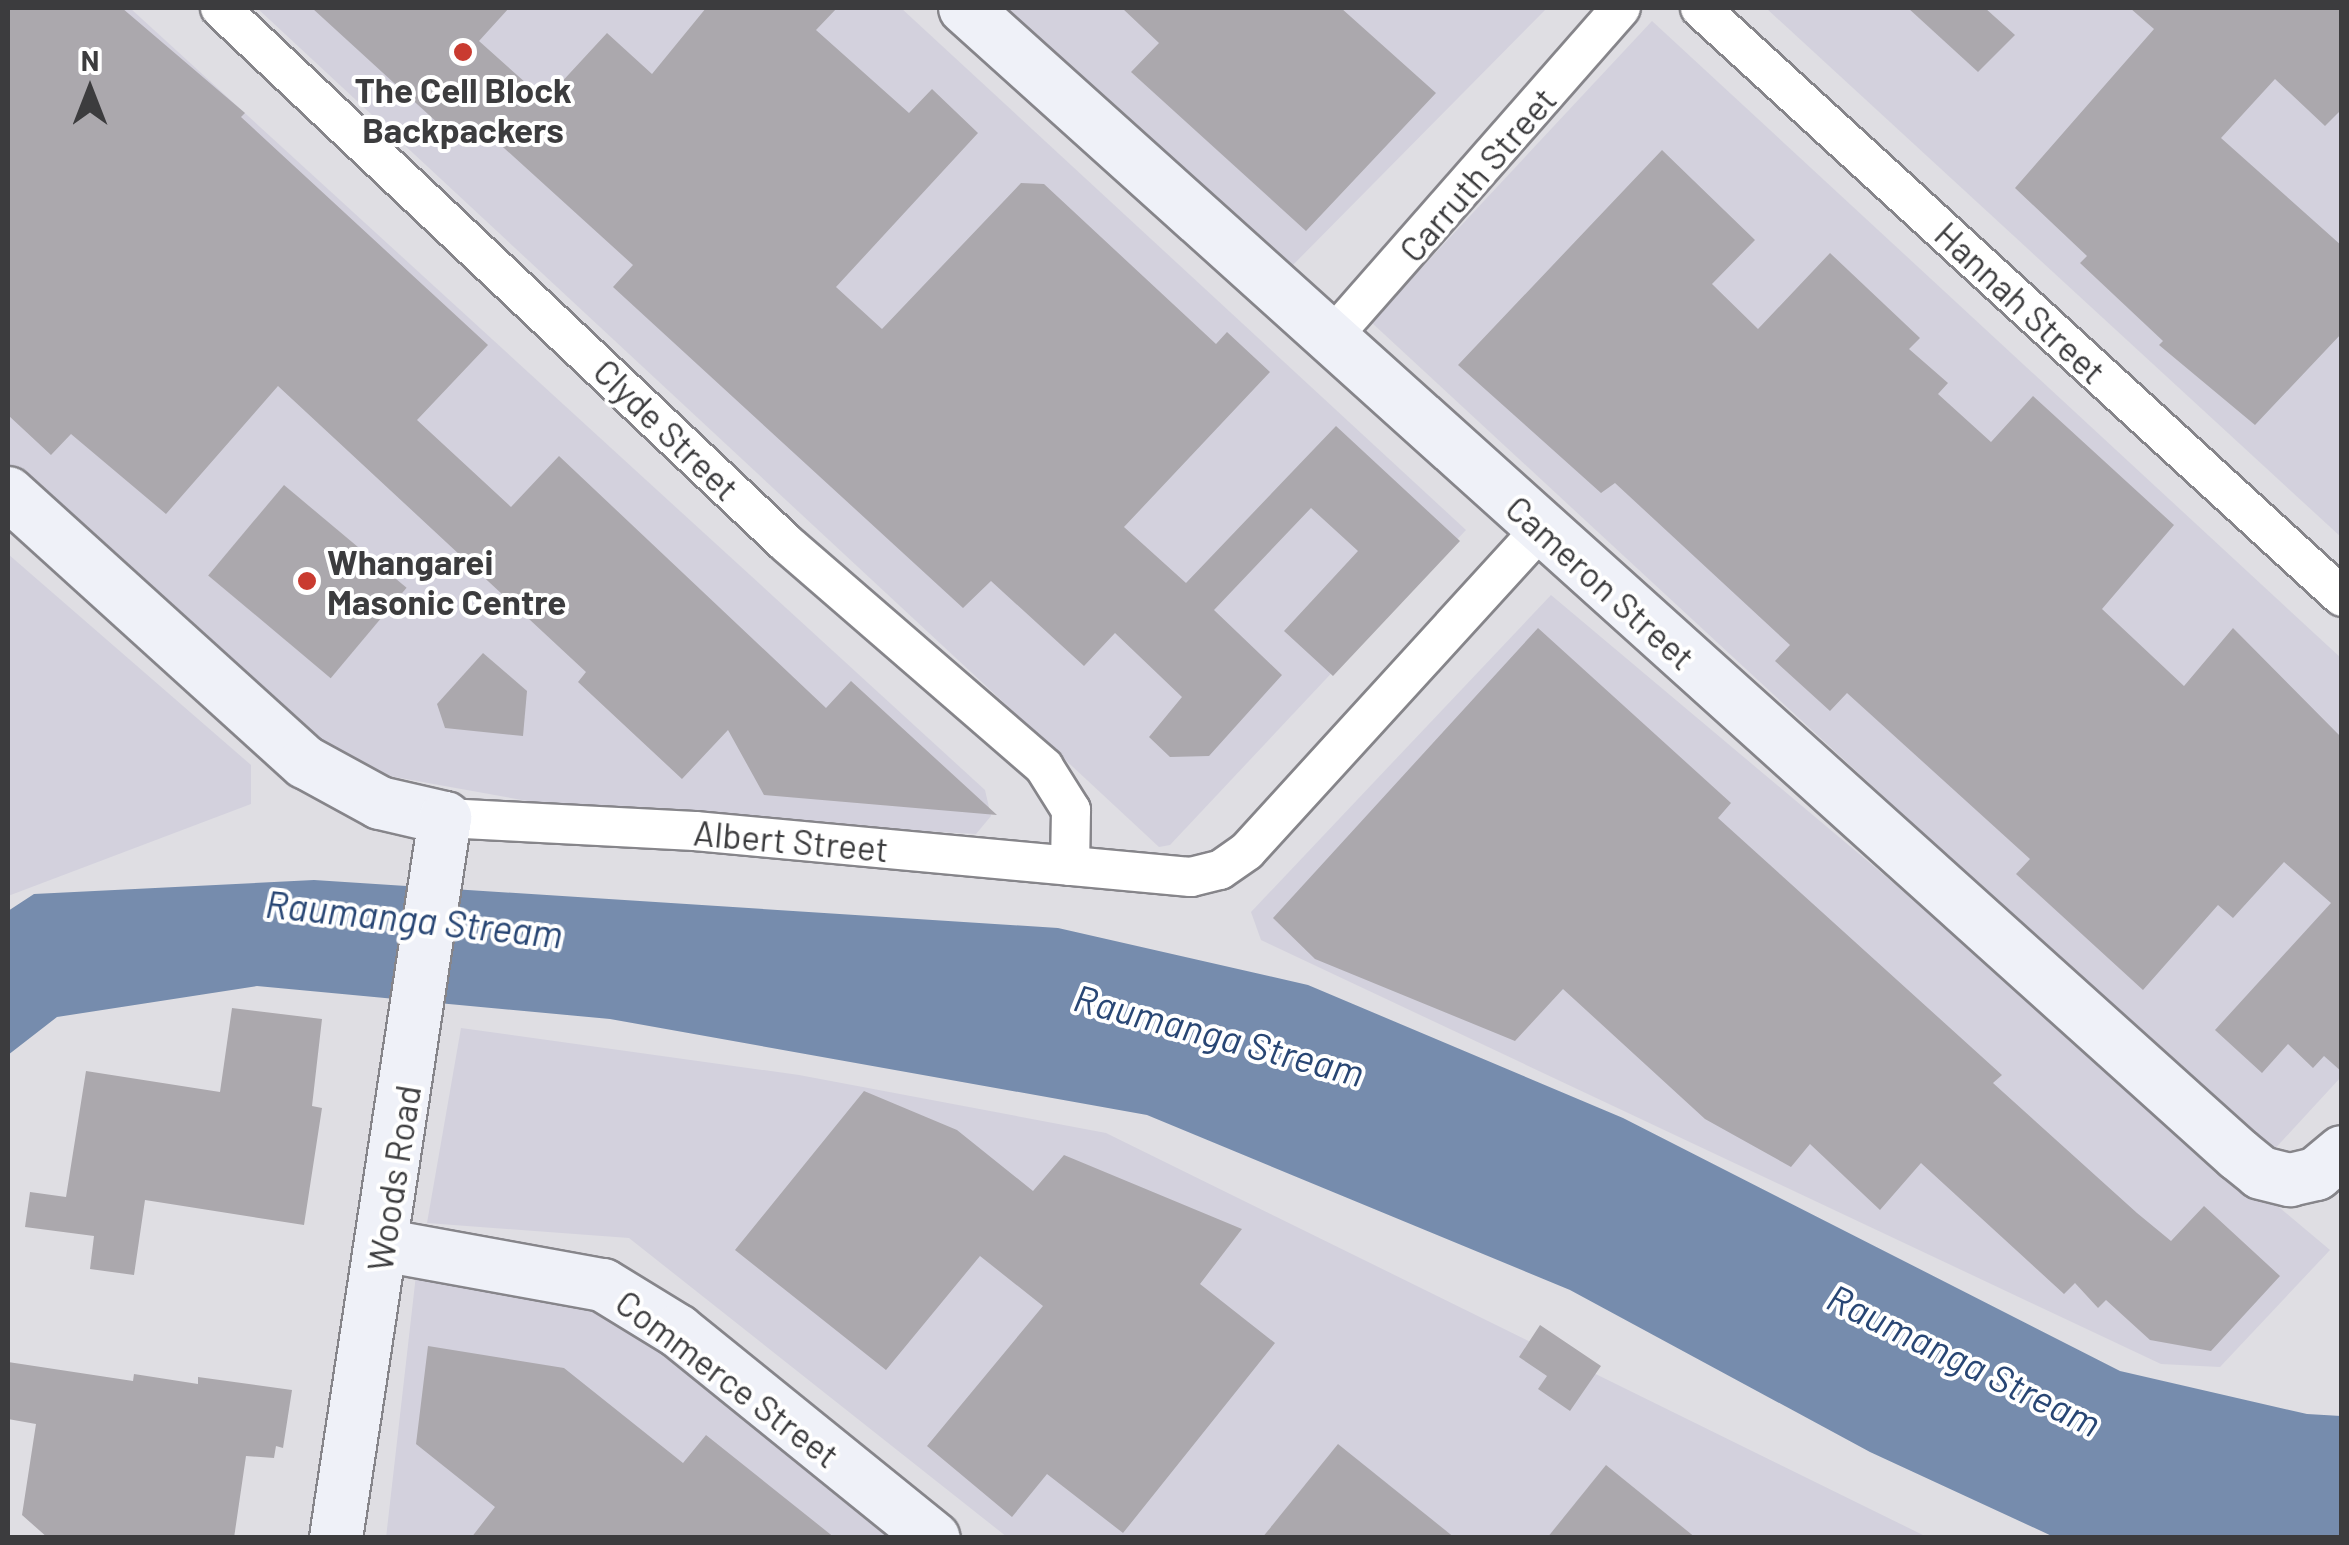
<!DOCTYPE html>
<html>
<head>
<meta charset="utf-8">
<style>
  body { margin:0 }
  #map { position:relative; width:2349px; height:1545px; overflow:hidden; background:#dfdee3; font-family:Barlow,sans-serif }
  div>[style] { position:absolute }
  .built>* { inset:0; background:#d3d1dd }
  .water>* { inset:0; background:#768cad }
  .building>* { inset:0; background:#aba8ad; transform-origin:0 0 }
  .roads { filter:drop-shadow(2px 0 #86858a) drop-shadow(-2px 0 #86858a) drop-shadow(0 2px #86858a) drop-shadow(0 -2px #86858a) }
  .street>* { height:38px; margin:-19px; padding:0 19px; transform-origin:19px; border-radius:19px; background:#fff }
  .secondary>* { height:52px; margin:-26px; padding:0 26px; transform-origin:26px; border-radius:26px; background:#eff1f8 }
  .dots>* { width:28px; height:28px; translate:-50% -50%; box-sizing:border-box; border:5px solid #fff; border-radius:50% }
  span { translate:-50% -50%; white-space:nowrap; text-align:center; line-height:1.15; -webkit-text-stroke:8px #fff; paint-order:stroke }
  .poi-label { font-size:35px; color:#3c3c3e; font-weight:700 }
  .left { translate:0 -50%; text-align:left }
  .street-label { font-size:35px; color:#3c3c3e }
  .water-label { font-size:38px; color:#284674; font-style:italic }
  .frame { position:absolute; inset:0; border:10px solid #3c3c3e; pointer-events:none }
  .north { position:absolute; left:40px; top:40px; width:100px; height:100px; -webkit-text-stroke:8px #fff; paint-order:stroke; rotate:0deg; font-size:28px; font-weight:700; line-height:40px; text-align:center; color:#3c3c3e }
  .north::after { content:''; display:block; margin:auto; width:35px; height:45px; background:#3c3c3e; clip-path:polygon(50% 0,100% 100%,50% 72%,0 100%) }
</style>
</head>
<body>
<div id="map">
  <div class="built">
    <div style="clip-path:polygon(8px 8px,130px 8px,985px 790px,991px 816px,976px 834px,594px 813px,339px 767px,8px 465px)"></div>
    <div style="clip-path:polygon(257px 8px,901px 8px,1466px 530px,1170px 845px,1159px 847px)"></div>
    <div style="clip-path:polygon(999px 8px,1547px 8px,1287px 271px)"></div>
    <div style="clip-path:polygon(1766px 8px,2341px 8px,2341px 537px)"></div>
    <div style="clip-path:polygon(1652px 21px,2341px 658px,2341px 1077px,2270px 1154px,1371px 322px)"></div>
    <div style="clip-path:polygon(8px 554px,251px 765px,251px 804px,8px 896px)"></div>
    <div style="clip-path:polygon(1551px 595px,2330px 1250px,2220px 1367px,2161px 1364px,1261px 940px,1251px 912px)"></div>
    <div style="clip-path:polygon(461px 1028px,799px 1075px,1106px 1133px,1927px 1537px,1007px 1537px,629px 1238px,427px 1223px)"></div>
    <div style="clip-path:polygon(416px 1275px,619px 1291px,919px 1538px,386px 1538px)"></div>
  </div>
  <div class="water">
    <div style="clip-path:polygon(314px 880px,1058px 928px,1308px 985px,1623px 1118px,2120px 1371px,2307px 1414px,2341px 1416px,2341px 1537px,2054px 1537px,1870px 1452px,1570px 1290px,1147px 1115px,610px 1019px,257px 986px,57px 1017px,8px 1055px,8px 911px,34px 894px)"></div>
  </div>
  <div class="building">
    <div style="clip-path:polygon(8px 8px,122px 8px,245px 113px,241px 117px,488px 345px,417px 420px,511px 507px,559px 456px,826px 708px,851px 681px,997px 815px,764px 795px,728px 730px,682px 779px,578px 682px,586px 672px,278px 386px,166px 514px,71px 434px,51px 455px,8px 415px)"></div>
    <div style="clip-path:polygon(312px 8px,509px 8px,479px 41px,545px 100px,607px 33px,652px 74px,706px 8px,837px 8px,816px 30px,909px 113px,932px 89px,978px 133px,836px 287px,882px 329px,1021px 183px,1044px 184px,1216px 344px,1227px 332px,1270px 372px,1124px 527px,1186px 583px,1336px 426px,1460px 541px,1333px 676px,1284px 631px,1358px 551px,1311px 508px,1214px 610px,1282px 675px,1209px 756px,1170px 757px,1149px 737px,1182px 697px,1115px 633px,1084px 666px,991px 581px,963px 608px,613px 287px,633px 265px,482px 128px,464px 147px)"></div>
    <div style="clip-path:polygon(1122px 8px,1341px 8px,1436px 93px,1306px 231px,1131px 72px,1159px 43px)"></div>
    <div style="clip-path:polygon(1908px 8px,1985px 8px,2015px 35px,1978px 72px)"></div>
    <div style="clip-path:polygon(2130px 8px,2342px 8px,2342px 109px,2325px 126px,2275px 79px,2221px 138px,2342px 246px,2342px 333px,2255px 425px,2159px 345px,2163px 341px,2080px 263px,2087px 256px,2015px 188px,2154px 29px)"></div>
    <div style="clip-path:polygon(1662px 150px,1755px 240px,1712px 284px,1758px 329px,1830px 253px,1920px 338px,1909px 349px,1948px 383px,1938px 394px,1991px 442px,2033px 396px,2174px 525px,2102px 609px,2184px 686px,2233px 628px,2342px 738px,2342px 1072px,2324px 1056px,2313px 1068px,2288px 1044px,2262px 1073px,2215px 1030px,2331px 903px,2284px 862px,2233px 918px,2218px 905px,2143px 990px,2016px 874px,2030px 859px,1847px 693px,1830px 711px,1775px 661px,1790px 645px,1615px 483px,1601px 493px,1458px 365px)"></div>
    <div style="left:284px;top:485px;width:160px;height:118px;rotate:40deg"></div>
    <div style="clip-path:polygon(1538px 628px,1731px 803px,1718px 818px,2002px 1075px,1993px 1083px,2137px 1213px,2171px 1241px,2204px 1206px,2280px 1276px,2211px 1351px,2150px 1340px,2106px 1300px,2098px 1308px,2075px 1283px,2064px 1294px,1921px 1163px,1880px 1210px,1810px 1144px,1791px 1167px,1705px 1119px,1563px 989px,1515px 1041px,1315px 959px,1273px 918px)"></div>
    <div style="clip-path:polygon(483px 653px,527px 691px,523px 736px,445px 728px,437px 704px)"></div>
    <div style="clip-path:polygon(232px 1008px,322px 1019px,312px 1106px,322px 1108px,304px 1225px,145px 1200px,134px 1275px,90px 1269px,94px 1236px,25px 1227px,30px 1192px,66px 1197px,86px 1071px,220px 1092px)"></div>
    <div style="clip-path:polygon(864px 1091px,957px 1130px,1033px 1191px,1064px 1155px,1242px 1229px,1200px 1284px,1275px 1343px,1123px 1533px,1047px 1474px,1012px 1517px,927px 1446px,1043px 1306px,980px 1256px,886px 1370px,735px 1250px)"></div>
    <div style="clip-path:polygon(1540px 1325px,1601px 1366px,1570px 1411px,1538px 1389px,1547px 1376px,1519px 1357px)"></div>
    <div style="clip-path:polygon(428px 1346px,564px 1368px,683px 1463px,706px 1435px,835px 1538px,471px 1538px,495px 1507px,416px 1444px)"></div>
    <div style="clip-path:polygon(8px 1362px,133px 1381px,134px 1374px,198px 1384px,198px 1377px,292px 1390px,283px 1448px,276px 1446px,274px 1458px,246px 1456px,234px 1538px,48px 1538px,22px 1515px,36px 1424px,8px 1419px)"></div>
    <div style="clip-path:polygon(1338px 1444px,1455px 1538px,1262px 1538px)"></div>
    <div style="clip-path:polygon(1606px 1465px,1696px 1538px,1547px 1538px)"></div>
  </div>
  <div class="roads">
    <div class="street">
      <div style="left:220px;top:8px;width:780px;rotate:43.39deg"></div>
      <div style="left:787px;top:544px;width:340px;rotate:40.9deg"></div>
      <div style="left:1044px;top:767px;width:51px;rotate:57.9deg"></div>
      <div style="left:1071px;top:810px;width:56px;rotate:91deg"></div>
      <div style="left:1700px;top:8px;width:871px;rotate:42.53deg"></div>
      <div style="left:1331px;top:338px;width:439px;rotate:-48.7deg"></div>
      <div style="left:445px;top:818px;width:250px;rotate:3deg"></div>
      <div style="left:695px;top:831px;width:498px;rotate:5.3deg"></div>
      <div style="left:1191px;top:877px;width:30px;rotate:-14deg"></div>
      <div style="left:1220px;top:870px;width:33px;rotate:-35deg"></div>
      <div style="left:1247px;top:851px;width:436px;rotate:-47.6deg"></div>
    </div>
    <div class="secondary">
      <div style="left:965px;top:8px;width:1714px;rotate:42deg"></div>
      <div style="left:2239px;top:1155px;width:28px;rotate:39deg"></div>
      <div style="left:2261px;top:1173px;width:30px;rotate:14deg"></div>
      <div style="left:2290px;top:1180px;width:27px;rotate:-13deg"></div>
      <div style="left:2316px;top:1174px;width:34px;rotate:-40deg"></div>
      <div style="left:8px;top:493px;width:401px;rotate:42.2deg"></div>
      <div style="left:305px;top:762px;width:85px;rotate:28.7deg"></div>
      <div style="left:380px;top:803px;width:67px;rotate:13deg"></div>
      <div style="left:445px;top:818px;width:728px;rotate:98.61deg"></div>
      <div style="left:382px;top:1245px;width:225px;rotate:10.3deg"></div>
      <div style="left:603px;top:1285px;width:88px;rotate:31.5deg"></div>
      <div style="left:678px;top:1331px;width:329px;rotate:39deg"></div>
    </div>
  </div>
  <div class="dots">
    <div style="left:463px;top:52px;background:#c93b30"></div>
    <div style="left:307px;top:581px;background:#c93b30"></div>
  </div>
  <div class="poi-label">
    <span style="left:463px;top:109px">The Cell Block<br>Backpackers</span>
    <span class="left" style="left:327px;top:581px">Whangarei<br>Masonic Centre</span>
  </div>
  <div class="street-label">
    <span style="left:1477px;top:174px;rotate:-49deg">Carruth Street</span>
    <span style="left:2021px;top:302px;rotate:43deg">Hannah Street</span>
    <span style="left:667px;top:429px;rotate:44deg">Clyde Street</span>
    <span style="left:1601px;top:582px;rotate:42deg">Cameron Street</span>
    <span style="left:791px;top:840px;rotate:5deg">Albert Street</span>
    <span style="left:393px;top:1178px;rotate:-81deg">Woods Road</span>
    <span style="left:728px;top:1378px;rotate:37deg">Commerce Street</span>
  </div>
  <div class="water-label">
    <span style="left:414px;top:919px;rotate:6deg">Raumanga Stream</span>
    <span style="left:1219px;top:1035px;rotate:15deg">Raumanga Stream</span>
    <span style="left:1964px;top:1360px;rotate:26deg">Raumanga Stream</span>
  </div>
  <div class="frame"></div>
  <div class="north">N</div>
</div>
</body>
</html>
